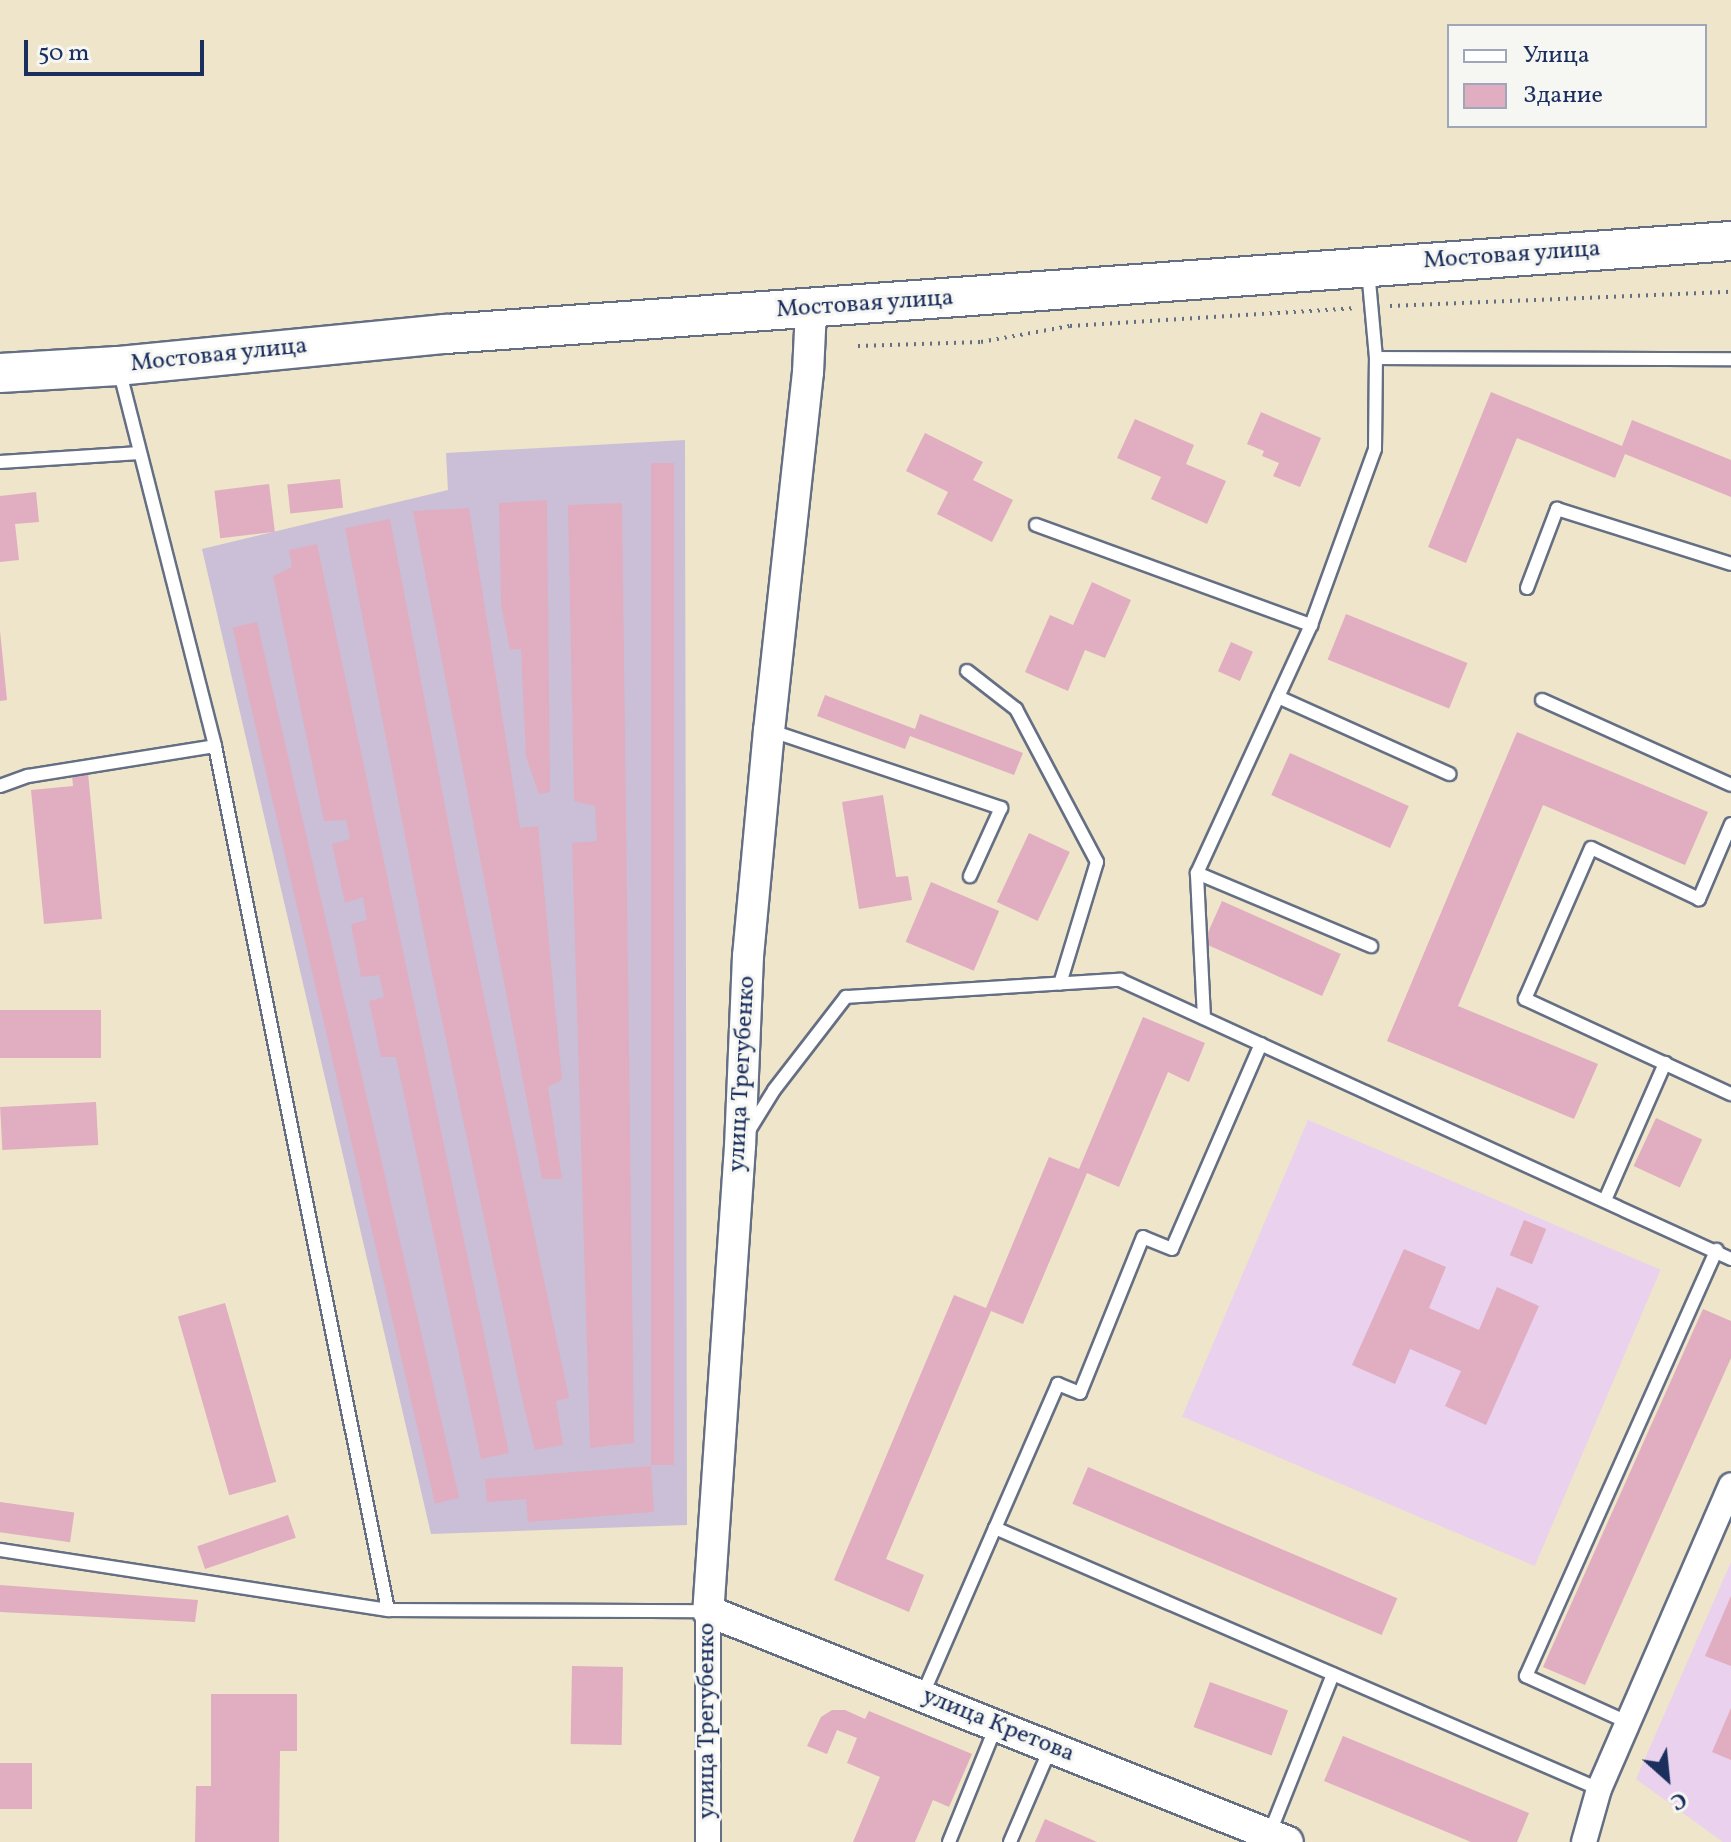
<!DOCTYPE html>
<html>
<head>
<meta charset="utf-8">
<style>
  body { margin:0 }
  #map { position:relative; width:1731px; height:1842px; overflow:hidden; background:#eee5ca; font-family:Vollkorn,serif }
  div>[style] { position:absolute }
  .built>* { inset:0; background:#ead1ed; transform-origin:0 0 }
  .industrial>* { inset:0; background:#cabfd7 }
  .building>* { inset:0; background:#e1adc0; transform-origin:0 0 }
  .path>* { height:4px; margin-top:-2px; transform-origin:0; background:repeating-linear-gradient(90deg,#656f84 0 2px,transparent 0 8px) }
  .roads { filter:drop-shadow(2px 0 #656f84) drop-shadow(-2px 0 #656f84) drop-shadow(0 2px #656f84) drop-shadow(0 -2px #656f84) }
  .service>* { height:12px; margin:-6px; padding:0 6px; transform-origin:6px; border-radius:6px; background:#fff }
  .minor>* { height:24px; margin:-12px; padding:0 12px; transform-origin:12px; border-radius:12px; background:#fff }
  .tertiary>* { height:30px; margin:-15px; padding:0 15px; transform-origin:15px; border-radius:15px; background:#fff }
  .primary>* { height:38px; margin:-19px; padding:0 19px; transform-origin:19px; border-radius:19px; background:#fff }
  span { translate:-50% -50%; white-space:nowrap; text-align:center; line-height:1.15; -webkit-text-stroke:6px #f6f6f2; paint-order:stroke }
  .street-label { font-size:24px; color:#1b2f5e }
  .legend { position:absolute; left:1447px; top:24px; width:260px; height:104px; box-sizing:border-box; background:#f6f6f2; border:2px solid #9ea6b7; margin:0; padding:10px 14px; list-style:none; font-size:24px; color:#1b2f5e }
  .legend li { display:flex; align-items:center; gap:16px; height:40px }
  .legend b { width:40px; border:2px solid #9ea6b7 }
  .north { position:absolute; left:1627px; top:1738px; width:80px; height:80px; -webkit-text-stroke:6px #f6f6f2; paint-order:stroke; rotate:153deg; font-size:22px; font-weight:700; line-height:32px; text-align:center; color:#1b2f5e }
  .north::after { content:''; display:block; margin:auto; width:28px; height:36px; background:#1b2f5e; clip-path:polygon(50% 0,100% 100%,50% 72%,0 100%) }
  .scale { position:absolute; left:24px; top:40px; width:180px; height:36px; box-sizing:border-box; border:4px solid #1b2f5e; border-top:0; padding-left:10px; font-size:24px; line-height:28px; white-space:nowrap; color:#1b2f5e; -webkit-text-stroke:6px #f6f6f2; paint-order:stroke }
</style>
</head>
<body>
<div id="map">
  <div class="built">
    <div style="left:1308px;top:1120px;width:383px;height:322px;rotate:23deg"></div>
    <div style="clip-path:polygon(1731px 1562px,1731px 1842px,1723px 1842px,1636px 1779px)"></div>
  </div>
  <div class="industrial">
    <div style="clip-path:polygon(685px 440px,687px 1525px,431px 1534px,202px 549px,448px 490px,446px 453px)"></div>
  </div>
  <div class="building">
    <div style="clip-path:polygon(1491px 392px,1622px 446px,1632px 420px,1731px 460px,1731px 497px,1625px 454px,1615px 478px,1517px 438px,1466px 563px,1428px 547px)"></div>
    <div style="clip-path:polygon(1261px 412px,1321px 438px,1300px 487px,1273px 476px,1279px 463px,1262px 456px,1264px 451px,1247px 444px)"></div>
    <div style="clip-path:polygon(1135px 419px,1194px 445px,1186px 464px,1226px 481px,1207px 524px,1151px 499px,1161px 477px,1117px 458px)"></div>
    <div style="clip-path:polygon(925px 433px,983px 462px,973px 480px,1013px 500px,992px 542px,937px 514px,948px 492px,906px 471px)"></div>
    <div style="left:651px;top:463px;width:23px;height:1002px"></div>
    <div style="left:340px;top:479px;width:29px;height:53px;rotate:84deg"></div>
    <div style="left:269px;top:484px;width:48px;height:55px;rotate:83deg"></div>
    <div style="clip-path:polygon(36px 492px,39px 522px,15px 524px,19px 560px,0 562px,0 496px)"></div>
    <div style="clip-path:polygon(547px 500px,550px 792px,539px 794px,526px 757px,521px 649px,510px 650px,501px 605px,499px 503px)"></div>
    <div style="clip-path:polygon(622px 503px,634px 1443px,590px 1448px,572px 843px,597px 841px,595px 806px,574px 801px,568px 505px)"></div>
    <div style="clip-path:polygon(469px 508px,520px 828px,538px 826px,562px 1080px,548px 1087px,562px 1179px,542px 1179px,413px 511px)"></div>
    <div style="clip-path:polygon(390px 519px,458px 874px,569px 1398px,556px 1401px,563px 1445px,535px 1450px,524px 1407px,430px 964px,345px 528px)"></div>
    <div style="clip-path:polygon(317px 544px,509px 1453px,481px 1459px,396px 1057px,381px 1057px,369px 1001px,384px 997px,379px 975px,361px 977px,351px 924px,367px 920px,363px 897px,345px 903px,332px 844px,350px 839px,346px 820px,324px 821px,273px 576px,292px 567px,289px 550px)"></div>
    <div style="clip-path:polygon(1092px 582px,1131px 600px,1105px 658px,1085px 650px,1068px 691px,1025px 672px,1050px 615px,1073px 625px)"></div>
    <div style="left:1346px;top:614px;width:131px;height:49px;rotate:22deg"></div>
    <div style="left:257px;top:622px;width:899px;height:25px;rotate:77deg"></div>
    <div style="clip-path:polygon(0 631px,7px 700px,0 701px)"></div>
    <div style="left:1231px;top:642px;width:24px;height:32px;rotate:24deg"></div>
    <div style="clip-path:polygon(825px 695px,915px 729px,920px 714px,1023px 753px,1014px 775px,910px 736px,905px 749px,817px 716px)"></div>
    <div style="clip-path:polygon(1517px 732px,1708px 812px,1685px 865px,1543px 805px,1458px 1006px,1598px 1064px,1574px 1119px,1387px 1041px)"></div>
    <div style="left:1290px;top:753px;width:130px;height:46px;rotate:24deg"></div>
    <div style="clip-path:polygon(88px 773px,102px 919px,44px 924px,31px 790px,73px 786px,72px 775px)"></div>
    <div style="clip-path:polygon(883px 795px,896px 877px,908px 876px,912px 900px,859px 909px,842px 802px)"></div>
    <div style="left:1029px;top:833px;width:45px;height:76px;rotate:25deg"></div>
    <div style="left:931px;top:882px;width:74px;height:65px;rotate:23deg"></div>
    <div style="left:1222px;top:901px;width:130px;height:46px;rotate:24deg"></div>
    <div style="left:101px;top:1010px;width:48px;height:101px;rotate:90deg"></div>
    <div style="clip-path:polygon(1143px 1017px,1205px 1043px,1189px 1082px,1168px 1072px,1119px 1187px,1087px 1173px,1023px 1324px,991px 1311px,886px 1559px,924px 1575px,909px 1612px,834px 1580px,954px 1295px,986px 1308px,1049px 1157px,1079px 1169px)"></div>
    <div style="left:96px;top:1102px;width:43px;height:96px;rotate:87deg"></div>
    <div style="left:1656px;top:1118px;width:51px;height:53px;rotate:25deg"></div>
    <div style="left:1524px;top:1220px;width:24px;height:38px;rotate:22deg"></div>
    <div style="clip-path:polygon(1404px 1249px,1446px 1267px,1429px 1308px,1479px 1330px,1497px 1287px,1539px 1306px,1486px 1425px,1445px 1406px,1461px 1371px,1410px 1349px,1395px 1384px,1352px 1365px)"></div>
    <div style="left:225px;top:1303px;width:186px;height:49px;rotate:74deg"></div>
    <div style="clip-path:polygon(1703px 1309px,1731px 1321px,1731px 1358px,1585px 1685px,1543px 1667px)"></div>
    <div style="clip-path:polygon(651px 1466px,654px 1512px,528px 1522px,526px 1499px,487px 1502px,485px 1479px)"></div>
    <div style="left:1088px;top:1467px;width:336px;height:40px;rotate:23deg"></div>
    <div style="left:0;top:1502px;width:75px;height:30px;rotate:8deg"></div>
    <div style="left:288px;top:1515px;width:24px;height:96px;rotate:71deg"></div>
    <div style="clip-path:polygon(0 1585px,198px 1600px,195px 1622px,0 1612px)"></div>
    <div style="clip-path:polygon(1731px 1596px,1731px 1666px,1705px 1656px)"></div>
    <div style="left:572px;top:1666px;width:51px;height:78px;rotate:1deg"></div>
    <div style="left:1210px;top:1682px;width:83px;height:48px;rotate:20deg"></div>
    <div style="clip-path:polygon(211px 1694px,297px 1694px,297px 1751px,280px 1751px,279px 1842px,195px 1842px,196px 1786px,211px 1786px)"></div>
    <div style="clip-path:polygon(1731px 1708px,1731px 1760px,1712px 1752px)"></div>
    <div style="clip-path:polygon(845px 1710px,865px 1719px,869px 1711px,972px 1754px,949px 1807px,933px 1800px,915px 1842px,853px 1842px,880px 1777px,847px 1763px,857px 1738px,837px 1730px,827px 1754px,807px 1746px,821px 1717px,832px 1710px)"></div>
    <div style="clip-path:polygon(1343px 1736px,1529px 1813px,1517px 1842px,1471px 1842px,1324px 1781px)"></div>
    <div style="left:0;top:1763px;width:32px;height:46px"></div>
    <div style="clip-path:polygon(1045px 1819px,1097px 1842px,1035px 1842px)"></div>
  </div>
  <div class="path">
    <div style="left:1390px;top:306px;width:341px;rotate:-2.4deg"></div>
    <div style="left:858px;top:346px;width:123px;rotate:-1.9deg"></div>
    <div style="left:981px;top:342px;width:90px;rotate:-10.2deg"></div>
    <div style="left:1070px;top:326px;width:284px;rotate:-3.6deg"></div>
  </div>
  <div class="roads">
    <div class="service">
      <div style="left:1376px;top:358px;width:355px;rotate:0.2deg"></div>
      <div style="left:119px;top:369px;width:389px;rotate:75.7deg"></div>
      <div style="left:215px;top:746px;width:881px;rotate:78.68deg"></div>
      <div style="left:0;top:462px;width:140px;rotate:-3.7deg"></div>
      <div style="left:1036px;top:525px;width:293px;rotate:20deg"></div>
      <div style="left:1527px;top:588px;width:85px;rotate:-69.2deg"></div>
      <div style="left:1557px;top:509px;width:182px;rotate:17.5deg"></div>
      <div style="left:967px;top:671px;width:62px;rotate:37.8deg"></div>
      <div style="left:1016px;top:709px;width:173px;rotate:62.1deg"></div>
      <div style="left:1097px;top:862px;width:127px;rotate:106.9deg"></div>
      <div style="left:1278px;top:697px;width:188px;rotate:24.2deg"></div>
      <div style="left:1542px;top:700px;width:207px;rotate:24.2deg"></div>
      <div style="left:769px;top:730px;width:245px;rotate:18.6deg"></div>
      <div style="left:1001px;top:808px;width:75px;rotate:114.5deg"></div>
      <div style="left:0;top:786px;width:30px;rotate:-20deg"></div>
      <div style="left:28px;top:776px;width:189px;rotate:-9.1deg"></div>
      <div style="left:1731px;top:824px;width:82px;rotate:113.1deg"></div>
      <div style="left:1699px;top:899px;width:119px;rotate:-154.7deg"></div>
      <div style="left:1591px;top:848px;width:165px;rotate:113.6deg"></div>
      <div style="left:1525px;top:999px;width:227px;rotate:24.8deg"></div>
      <div style="left:1197px;top:873px;width:189px;rotate:22.8deg"></div>
      <div style="left:1204px;top:1018px;width:145px;rotate:-92.8deg"></div>
      <div style="left:1197px;top:873px;width:273px;rotate:-65.3deg"></div>
      <div style="left:1311px;top:625px;width:187px;rotate:-70deg"></div>
      <div style="left:1375px;top:449px;width:91px;rotate:-89.4deg"></div>
      <div style="left:1376px;top:358px;width:88px;rotate:-95.2deg"></div>
      <div style="left:1261px;top:1044px;width:223px;rotate:113.5deg"></div>
      <div style="left:1172px;top:1249px;width:31px;rotate:-158deg"></div>
      <div style="left:1143px;top:1237px;width:168px;rotate:112deg"></div>
      <div style="left:1080px;top:1393px;width:24px;rotate:-158deg"></div>
      <div style="left:1058px;top:1384px;width:157px;rotate:113.6deg"></div>
      <div style="left:995px;top:1528px;width:658px;rotate:23.37deg"></div>
      <div style="left:748px;top:1132px;width:49px;rotate:-58.2deg"></div>
      <div style="left:774px;top:1090px;width:118px;rotate:-52.3deg"></div>
      <div style="left:846px;top:997px;width:275px;rotate:-3.6deg"></div>
      <div style="left:1120px;top:980px;width:672px;rotate:24.54deg"></div>
      <div style="left:1605px;top:1200px;width:150px;rotate:-66.3deg"></div>
      <div style="left:0;top:1550px;width:393px;rotate:8.8deg"></div>
      <div style="left:388px;top:1610px;width:320px;rotate:0.2deg"></div>
      <div style="left:922px;top:1696px;width:183px;rotate:-66.5deg"></div>
      <div style="left:1627px;top:1722px;width:111px;rotate:-155.5deg"></div>
      <div style="left:1526px;top:1676px;width:467px;rotate:-65.9deg"></div>
      <div style="left:1269px;top:1835px;width:173px;rotate:-68.3deg"></div>
      <div style="left:949px;top:1842px;width:125px;rotate:-67.9deg"></div>
      <div style="left:1010px;top:1842px;width:101px;rotate:-66.7deg"></div>
    </div>
    <div class="minor">
      <div style="left:708px;top:1842px;width:231px;rotate:-90deg"></div>
      <div style="left:1584px;top:1842px;width:55px;rotate:-74.2deg"></div>
      <div style="left:1599px;top:1789px;width:331px;rotate:-66.5deg"></div>
    </div>
    <div class="tertiary">
      <div style="left:811px;top:309px;width:63px;rotate:92.7deg"></div>
      <div style="left:808px;top:372px;width:360px;rotate:96.2deg"></div>
      <div style="left:769px;top:730px;width:227px;rotate:95.3deg"></div>
      <div style="left:748px;top:956px;width:190px;rotate:92.4deg"></div>
      <div style="left:740px;top:1146px;width:466px;rotate:93.9deg"></div>
      <div style="left:708px;top:1611px;width:624px;rotate:21.72deg"></div>
    </div>
    <div class="primary">
      <div style="left:0;top:373px;width:118px;rotate:-3.4deg"></div>
      <div style="left:118px;top:366px;width:330px;rotate:-5.6deg"></div>
      <div style="left:446px;top:334px;width:1288px;rotate:-4.14deg"></div>
    </div>
  </div>
  <div class="street-label">
    <span style="left:1512px;top:256px;rotate:-4deg">Мостовая улица</span>
    <span style="left:865px;top:305px;rotate:-4deg">Мостовая улица</span>
    <span style="left:219px;top:356px;rotate:-6deg">Мостовая улица</span>
    <span style="left:743px;top:1074px;rotate:-87deg">улица Трегубенко</span>
    <span style="left:708px;top:1721px;rotate:-90deg">улица Трегубенко</span>
    <span style="left:998px;top:1726px;rotate:22deg">улица Кретова</span>
  </div>
  <ul class="legend">
  <li><b style="height:10px;background:#fff"></b>Улица</li>
  <li><b style="height:22px;background:#e1adc0"></b>Здание</li>
  </ul>
  <div class="north">С</div>
  <div class="scale">50 m</div>
</div>
</body>
</html>
